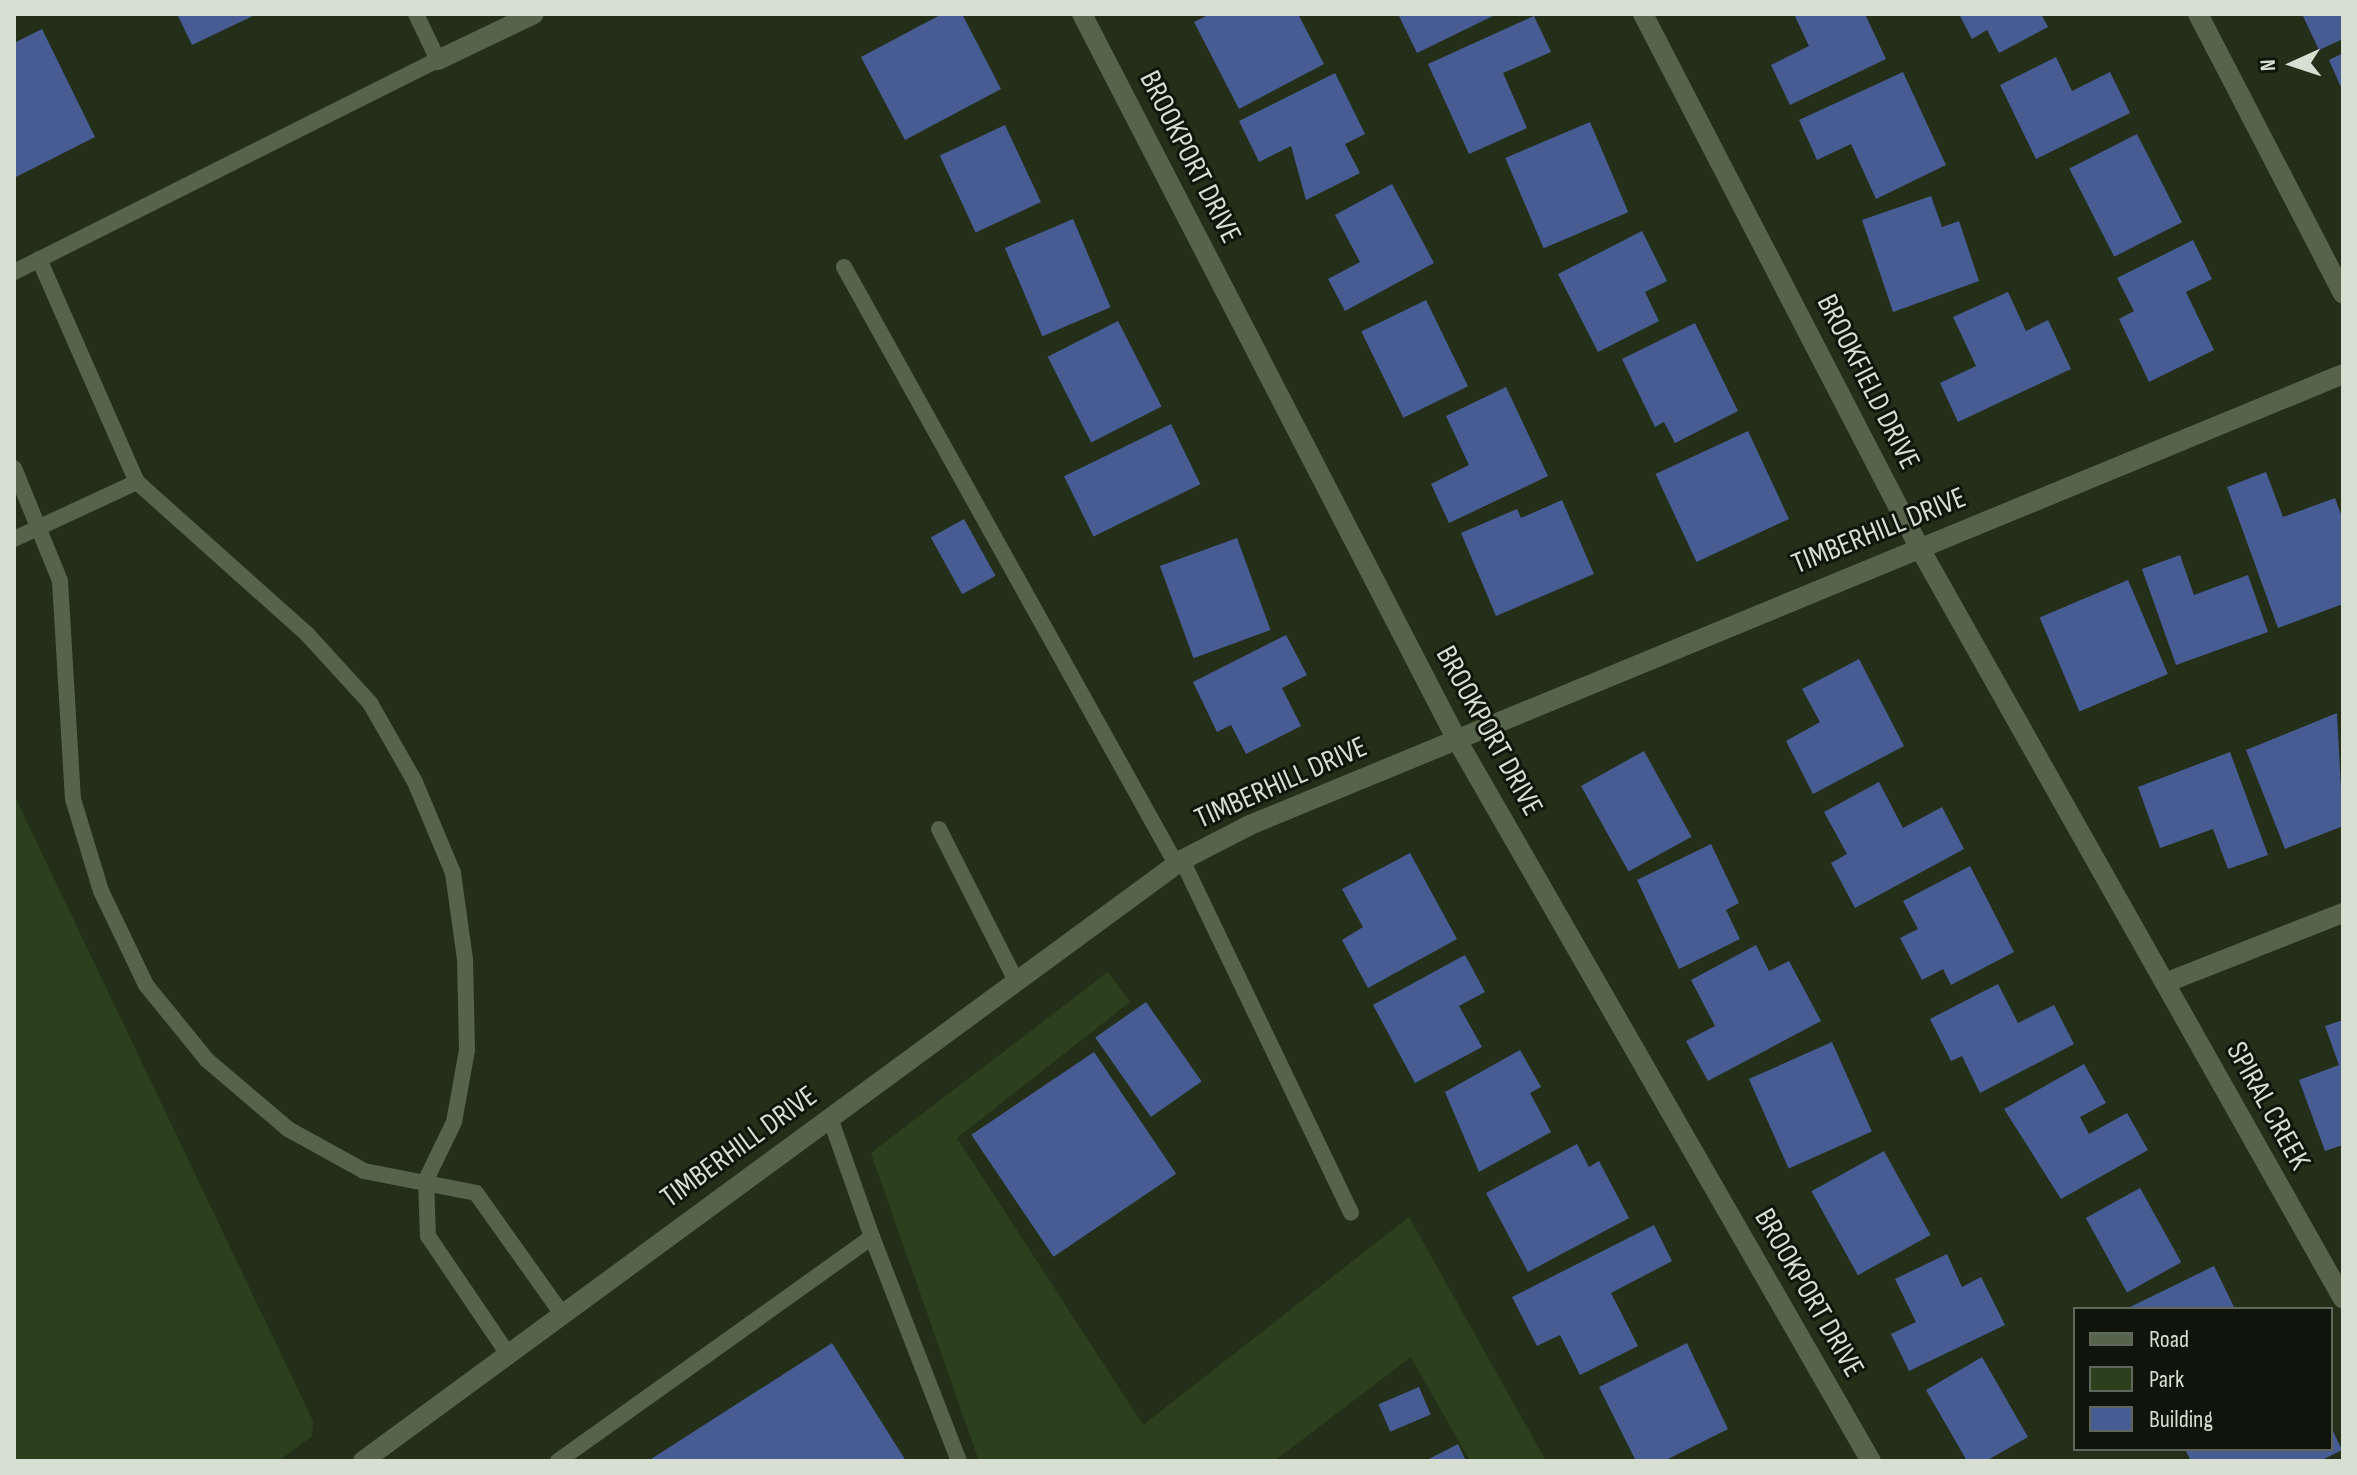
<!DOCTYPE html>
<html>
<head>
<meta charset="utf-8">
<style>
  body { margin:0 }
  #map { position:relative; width:2357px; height:1475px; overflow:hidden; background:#232f19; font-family:"Sofia Sans Condensed",sans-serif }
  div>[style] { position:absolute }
  .green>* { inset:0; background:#2d401d }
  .building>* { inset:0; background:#485c94; transform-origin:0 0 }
  .service>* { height:16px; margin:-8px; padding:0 8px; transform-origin:8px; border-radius:8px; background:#56644c }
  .minor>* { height:20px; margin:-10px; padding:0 10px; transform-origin:10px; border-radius:10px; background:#56644c }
  .tertiary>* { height:20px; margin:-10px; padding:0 10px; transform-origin:10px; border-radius:10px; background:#56644c }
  span { translate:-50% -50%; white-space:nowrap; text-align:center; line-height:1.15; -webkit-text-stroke:6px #10150b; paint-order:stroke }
  .street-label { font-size:30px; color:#d6dfd1 }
  .frame { position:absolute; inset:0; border:16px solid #d6dfd1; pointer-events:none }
  .legend { position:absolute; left:2073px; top:1307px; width:260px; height:144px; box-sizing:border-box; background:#10150b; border:2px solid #5f665a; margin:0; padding:10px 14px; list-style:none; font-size:24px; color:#d6dfd1 }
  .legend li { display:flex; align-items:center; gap:16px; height:40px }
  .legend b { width:40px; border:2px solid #5f665a }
  .north { position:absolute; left:2253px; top:24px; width:80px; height:80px; -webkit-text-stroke:6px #10150b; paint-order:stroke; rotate:267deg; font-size:22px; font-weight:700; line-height:32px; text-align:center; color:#d6dfd1 }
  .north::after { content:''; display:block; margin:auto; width:28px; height:36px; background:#d6dfd1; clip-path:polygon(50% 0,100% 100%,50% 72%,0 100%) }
</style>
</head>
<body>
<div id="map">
  <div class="green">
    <div style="clip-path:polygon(14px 795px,313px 1421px,312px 1436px,279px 1461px,14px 1461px)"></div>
    <div style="clip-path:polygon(1108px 972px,1130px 1002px,957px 1138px,1143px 1425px,1409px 1217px,1546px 1461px,1470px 1461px,1411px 1357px,1274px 1461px,979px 1461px,871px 1153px)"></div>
  </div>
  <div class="building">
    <div style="clip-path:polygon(177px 14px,257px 14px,192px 45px)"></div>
    <div style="clip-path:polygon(942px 14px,962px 14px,1001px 89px,905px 140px,861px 57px)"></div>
    <div style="clip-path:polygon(1210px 14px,1298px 14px,1324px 64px,1239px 109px,1194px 22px)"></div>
    <div style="clip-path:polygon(1398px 14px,1497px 14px,1417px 53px)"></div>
    <div style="clip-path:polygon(1794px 14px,1865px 14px,1886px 59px,1790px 105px,1771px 65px,1809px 46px)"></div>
    <div style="clip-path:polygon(1959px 14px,2041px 14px,2048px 27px,1999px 53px,1987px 30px,1972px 39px)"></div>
    <div style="clip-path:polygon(2302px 14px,2343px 14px,2343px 39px,2319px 50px)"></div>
    <div style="clip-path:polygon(1534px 16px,1551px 52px,1503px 73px,1527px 128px,1469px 154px,1428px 64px)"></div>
    <div style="clip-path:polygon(42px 29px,95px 137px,14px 178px,14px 43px)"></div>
    <div style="clip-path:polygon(2343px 53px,2343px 92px,2329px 60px)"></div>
    <div style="clip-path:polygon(2056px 57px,2072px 91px,2110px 72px,2130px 113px,2036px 159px,2000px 85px)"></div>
    <div style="clip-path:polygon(1903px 72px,1946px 165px,1876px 199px,1851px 144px,1817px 160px,1799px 120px)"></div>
    <div style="clip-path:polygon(1335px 73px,1365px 134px,1345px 144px,1360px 173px,1306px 200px,1291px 146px,1259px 162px,1239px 121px)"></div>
    <div style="left:1590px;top:122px;width:98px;height:92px;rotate:67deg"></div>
    <div style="left:1005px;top:125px;width:85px;height:72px;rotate:65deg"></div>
    <div style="left:2137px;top:134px;width:99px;height:76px;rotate:63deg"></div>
    <div style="clip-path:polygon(1392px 184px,1434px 263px,1345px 311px,1328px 279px,1360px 262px,1335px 215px)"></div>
    <div style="clip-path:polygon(1931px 196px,1942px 227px,1959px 221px,1979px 281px,1893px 312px,1862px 220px)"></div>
    <div style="left:1073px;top:219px;width:96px;height:74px;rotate:67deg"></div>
    <div style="clip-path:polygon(1642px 231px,1667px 281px,1645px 292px,1659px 321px,1598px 352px,1558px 274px)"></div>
    <div style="clip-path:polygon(2193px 240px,2212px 279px,2186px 292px,2214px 350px,2149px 382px,2119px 319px,2134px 311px,2117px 278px)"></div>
    <div style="clip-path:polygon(2008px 292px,2026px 331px,2048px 320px,2071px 369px,1958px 422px,1940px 383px,1976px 366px,1953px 317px)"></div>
    <div style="left:1426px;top:300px;width:96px;height:72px;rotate:64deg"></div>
    <div style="left:1118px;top:321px;width:96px;height:79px;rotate:63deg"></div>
    <div style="clip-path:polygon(1695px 323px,1738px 411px,1675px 443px,1664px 422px,1655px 427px,1622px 359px)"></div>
    <div style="clip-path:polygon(1506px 387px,1548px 476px,1449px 523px,1431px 484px,1469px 465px,1446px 416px)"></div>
    <div style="left:1171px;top:424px;width:67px;height:119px;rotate:64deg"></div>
    <div style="left:1748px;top:431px;width:97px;height:102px;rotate:65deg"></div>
    <div style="clip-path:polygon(2266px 472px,2283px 517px,2335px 498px,2343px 520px,2343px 604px,2278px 628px,2227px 487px)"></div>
    <div style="clip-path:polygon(1562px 500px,1594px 574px,1496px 616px,1461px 533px,1517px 509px,1521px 518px)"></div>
    <div style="left:964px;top:519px;width:65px;height:38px;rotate:61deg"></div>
    <div style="left:1237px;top:538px;width:98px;height:82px;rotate:70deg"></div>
    <div style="clip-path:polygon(2180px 555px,2194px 595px,2248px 575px,2268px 632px,2176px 665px,2142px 569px)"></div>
    <div style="left:2128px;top:580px;width:102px;height:96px;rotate:67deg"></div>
    <div style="clip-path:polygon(1286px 635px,1307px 675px,1282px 688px,1301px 726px,1246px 754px,1231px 725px,1217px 732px,1193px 682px)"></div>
    <div style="clip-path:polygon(1859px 659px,1904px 746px,1813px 794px,1786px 741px,1820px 722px,1802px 689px)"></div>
    <div style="clip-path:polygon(2337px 713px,2343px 826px,2285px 849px,2246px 750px)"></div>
    <div style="left:1644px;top:751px;width:98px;height:72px;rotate:61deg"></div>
    <div style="clip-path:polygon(2230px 752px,2268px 855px,2228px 869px,2213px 829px,2160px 848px,2138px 787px)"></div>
    <div style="clip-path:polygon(1879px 782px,1903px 828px,1942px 807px,1964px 849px,1855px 908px,1831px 863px,1847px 854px,1824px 812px)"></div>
    <div style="clip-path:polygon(1711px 844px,1739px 903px,1726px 910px,1740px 939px,1679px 969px,1637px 880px)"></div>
    <div style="clip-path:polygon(1410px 853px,1457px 939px,1368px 988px,1342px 940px,1363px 927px,1342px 889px)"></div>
    <div style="clip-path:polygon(1970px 866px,2014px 952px,1951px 985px,1943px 969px,1922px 980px,1900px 938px,1918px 929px,1903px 901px)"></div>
    <div style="clip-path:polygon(1756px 945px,1769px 971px,1789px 961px,1821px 1021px,1708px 1081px,1686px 1041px,1715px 1026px,1691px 980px)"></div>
    <div style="clip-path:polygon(1465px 955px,1485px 992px,1459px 1006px,1482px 1047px,1415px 1083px,1373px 1005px)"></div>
    <div style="clip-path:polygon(1998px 984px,2018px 1023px,2054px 1005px,2074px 1044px,1980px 1093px,1962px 1056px,1951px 1061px,1930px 1019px)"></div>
    <div style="left:1146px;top:1002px;width:97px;height:62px;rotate:55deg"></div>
    <div style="clip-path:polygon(2343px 1020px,2343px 1145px,2325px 1151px,2299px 1080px,2339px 1065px,2325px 1026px)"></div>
    <div style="left:1832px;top:1042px;width:98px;height:91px;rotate:66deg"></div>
    <div style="clip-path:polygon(1520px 1050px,1541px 1087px,1530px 1093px,1551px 1132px,1479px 1172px,1445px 1092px)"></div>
    <div style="left:1094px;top:1052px;width:147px;height:148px;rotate:56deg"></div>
    <div style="clip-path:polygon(2084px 1064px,2106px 1103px,2080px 1117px,2089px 1134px,2127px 1113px,2148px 1150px,2061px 1199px,2004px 1109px)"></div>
    <div style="clip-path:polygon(1577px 1144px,1589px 1167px,1599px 1161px,1629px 1218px,1528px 1272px,1486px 1193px)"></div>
    <div style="left:1884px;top:1151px;width:96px;height:83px;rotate:61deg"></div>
    <div style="left:2140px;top:1188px;width:85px;height:62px;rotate:61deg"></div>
    <div style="clip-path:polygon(1654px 1225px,1672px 1261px,1611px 1293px,1638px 1346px,1580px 1375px,1560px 1335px,1537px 1346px,1512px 1297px)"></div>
    <div style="clip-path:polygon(1947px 1254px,1962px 1287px,1981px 1277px,2005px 1325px,1909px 1371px,1891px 1334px,1916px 1322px,1895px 1279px)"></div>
    <div style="clip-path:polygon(2214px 1266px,2235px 1309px,2126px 1309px)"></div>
    <div style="clip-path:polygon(832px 1343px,906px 1461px,648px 1461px)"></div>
    <div style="clip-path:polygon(1687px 1343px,1728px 1429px,1664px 1461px,1636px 1461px,1599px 1387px)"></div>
    <div style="clip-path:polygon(1982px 1357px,2028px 1437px,1986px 1461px,1967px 1461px,1926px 1390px)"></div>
    <div style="left:1419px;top:1387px;width:30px;height:44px;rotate:67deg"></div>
    <div style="clip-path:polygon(2331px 1427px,2342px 1450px,2320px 1461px,2191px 1461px,2185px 1449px,2331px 1449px)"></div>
    <div style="clip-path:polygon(1458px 1444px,1466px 1461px,1425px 1461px)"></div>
  </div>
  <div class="service">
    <div style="left:39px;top:259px;width:244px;rotate:66.3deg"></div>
    <div style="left:137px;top:482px;width:228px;rotate:41.8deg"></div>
    <div style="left:307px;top:634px;width:93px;rotate:47.6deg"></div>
    <div style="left:370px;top:703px;width:91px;rotate:60.3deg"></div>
    <div style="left:415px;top:782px;width:99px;rotate:67.3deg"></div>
    <div style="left:453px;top:873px;width:88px;rotate:82.1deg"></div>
    <div style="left:465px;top:960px;width:90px;rotate:88.7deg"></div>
    <div style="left:467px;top:1050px;width:73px;rotate:100.2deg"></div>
    <div style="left:454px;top:1122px;width:64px;rotate:115.8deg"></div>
    <div style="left:426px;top:1180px;width:56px;rotate:88deg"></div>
    <div style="left:428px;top:1236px;width:143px;rotate:55.9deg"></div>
    <div style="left:844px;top:267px;width:683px;rotate:60.92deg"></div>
    <div style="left:14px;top:272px;width:474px;rotate:-26.6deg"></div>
    <div style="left:438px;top:60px;width:51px;rotate:-115.6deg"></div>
    <div style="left:14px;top:468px;width:122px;rotate:67.8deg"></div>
    <div style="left:60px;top:581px;width:218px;rotate:86.6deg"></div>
    <div style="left:73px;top:799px;width:96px;rotate:73.1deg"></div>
    <div style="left:101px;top:891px;width:104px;rotate:64.4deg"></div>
    <div style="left:146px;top:985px;width:97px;rotate:50.9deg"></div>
    <div style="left:207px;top:1060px;width:106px;rotate:40.4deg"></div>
    <div style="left:288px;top:1129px;width:87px;rotate:28.9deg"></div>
    <div style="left:364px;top:1171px;width:114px;rotate:11.1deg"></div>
    <div style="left:476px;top:1193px;width:148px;rotate:54.6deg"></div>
    <div style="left:14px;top:539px;width:136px;rotate:-24.9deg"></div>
    <div style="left:939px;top:829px;width:170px;rotate:63.1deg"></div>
    <div style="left:1182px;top:860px;width:391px;rotate:64.4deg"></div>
    <div style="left:872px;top:1237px;width:240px;rotate:68.8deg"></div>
    <div style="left:558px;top:1461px;width:386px;rotate:-35.5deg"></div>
    <div style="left:872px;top:1237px;width:126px;rotate:-109.4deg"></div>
  </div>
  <div class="minor">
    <div style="left:1082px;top:14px;width:817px;rotate:62.68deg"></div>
    <div style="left:1457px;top:740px;width:831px;rotate:60.14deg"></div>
    <div style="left:1643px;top:14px;width:600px;rotate:62.62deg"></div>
    <div style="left:1919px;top:547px;width:863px;rotate:60.58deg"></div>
    <div style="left:2198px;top:14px;width:315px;rotate:62.6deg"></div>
    <div style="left:438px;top:60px;width:106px;rotate:-25.6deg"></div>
    <div style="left:2165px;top:983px;width:191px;rotate:-21.5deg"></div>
  </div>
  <div class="tertiary">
    <div style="left:363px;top:1461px;width:1016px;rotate:-36.27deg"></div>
    <div style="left:1182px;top:860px;width:76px;rotate:-27.2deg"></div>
    <div style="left:1250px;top:825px;width:1182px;rotate:-22.42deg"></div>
  </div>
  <div class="street-label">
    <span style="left:1190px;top:157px;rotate:63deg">BROOKPORT DRIVE</span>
    <span style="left:1868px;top:382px;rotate:63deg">BROOKFIELD DRIVE</span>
    <span style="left:1879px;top:531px;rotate:-22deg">TIMBERHILL DRIVE</span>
    <span style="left:1489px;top:731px;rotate:61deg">BROOKPORT DRIVE</span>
    <span style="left:1281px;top:783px;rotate:-24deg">TIMBERHILL DRIVE</span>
    <span style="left:2268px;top:1106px;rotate:61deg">SPIRAL CREEK</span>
    <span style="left:739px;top:1147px;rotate:-36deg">TIMBERHILL DRIVE</span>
    <span style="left:1809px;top:1293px;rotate:60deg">BROOKPORT DRIVE</span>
  </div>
  <div class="frame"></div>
  <ul class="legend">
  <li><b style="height:10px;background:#56644c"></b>Road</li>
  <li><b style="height:22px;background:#2d401d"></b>Park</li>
  <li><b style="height:22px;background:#485c94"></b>Building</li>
  </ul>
  <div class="north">N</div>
</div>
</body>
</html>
